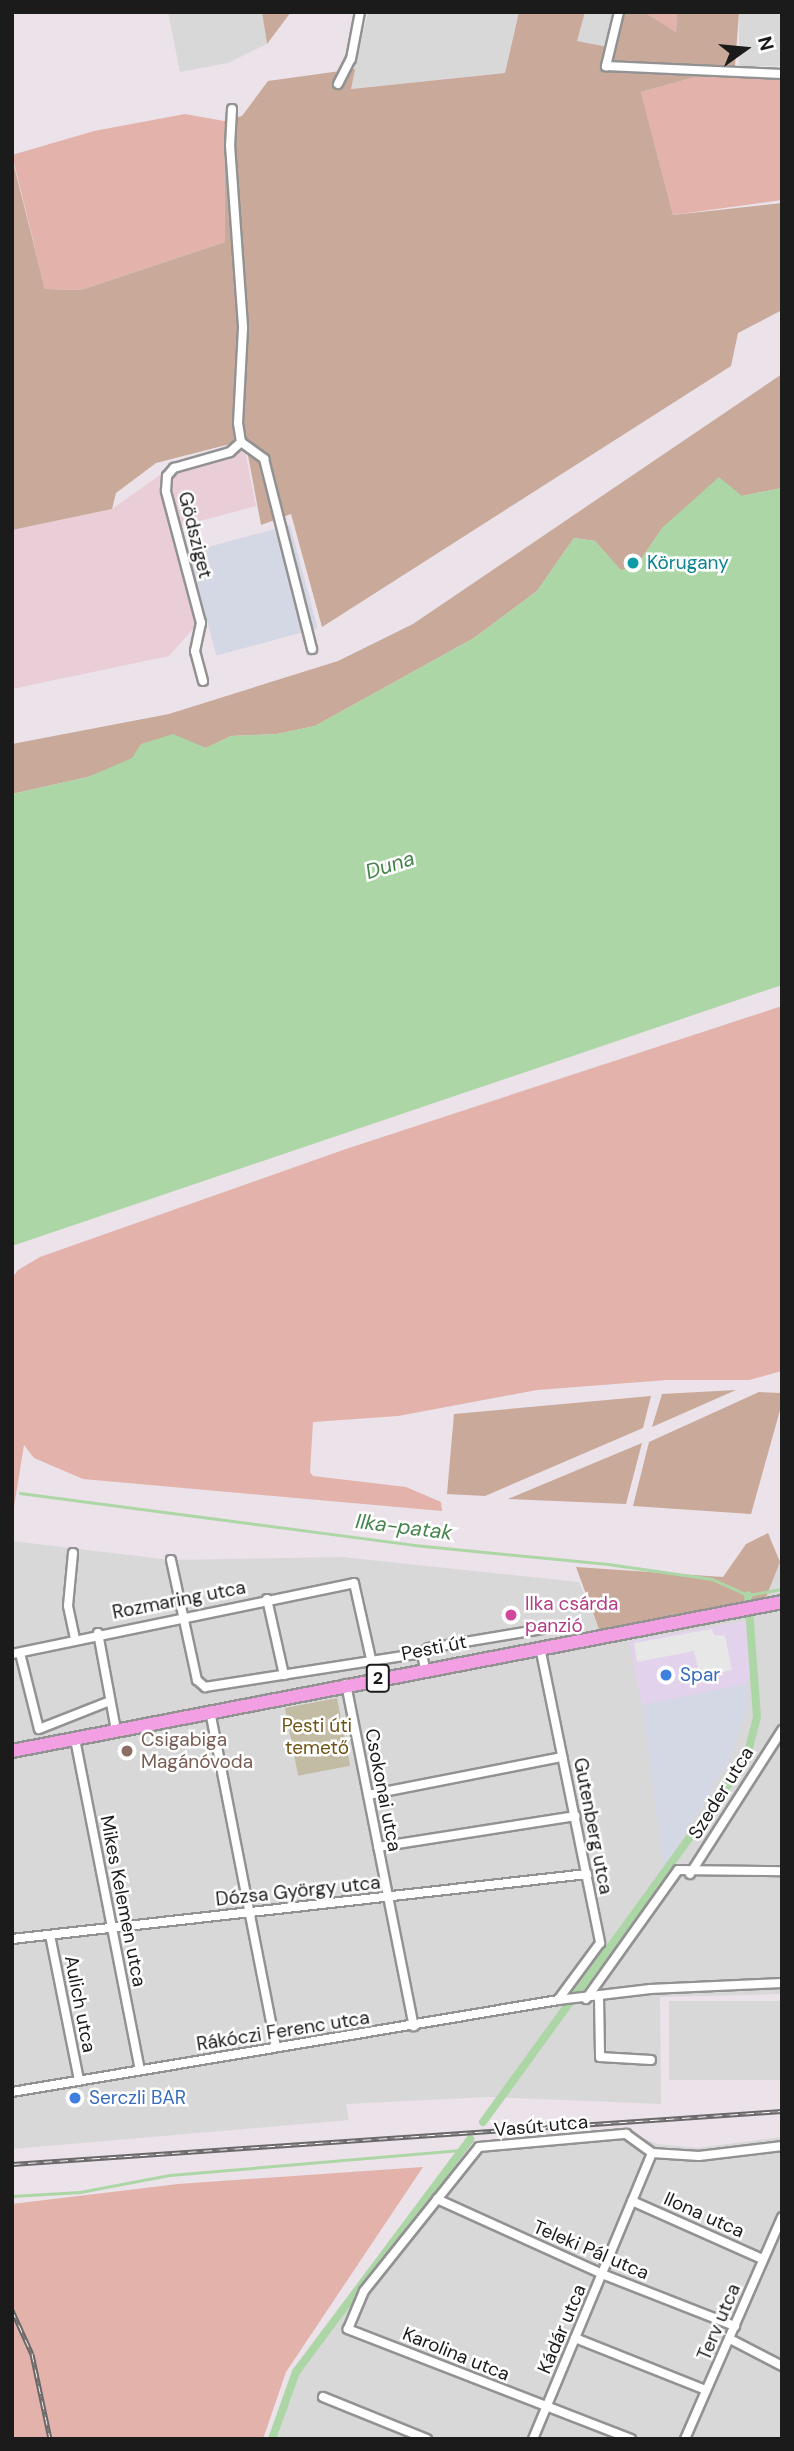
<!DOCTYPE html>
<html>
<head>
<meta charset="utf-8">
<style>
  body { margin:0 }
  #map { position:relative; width:794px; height:2451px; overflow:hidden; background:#ece2e9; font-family:"DM Sans",sans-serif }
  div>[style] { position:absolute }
  .residential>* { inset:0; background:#d9d8d9; transform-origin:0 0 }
  .commercial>* { inset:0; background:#e3d2ec }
  .industrial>* { inset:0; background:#d4d7e4; transform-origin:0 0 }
  .farmland>* { inset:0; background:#e9ced7 }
  .grass>* { inset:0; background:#e2b2ab }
  .forest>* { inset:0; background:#c8a99a }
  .cemetery>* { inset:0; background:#c3bca5; transform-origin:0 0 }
  .parking>* { inset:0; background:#e7e7e7 }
  .water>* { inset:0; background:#add6a6 }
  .stream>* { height:2.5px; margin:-1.25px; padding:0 1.25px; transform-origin:1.25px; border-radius:1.25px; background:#add6a6 }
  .canal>* { height:8px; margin:-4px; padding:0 4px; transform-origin:4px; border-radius:4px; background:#add6a6 }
  .roads { filter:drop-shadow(2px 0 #929292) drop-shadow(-2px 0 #929292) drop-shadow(0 2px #929292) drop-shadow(0 -2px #929292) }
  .street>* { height:8px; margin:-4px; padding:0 4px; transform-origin:4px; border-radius:4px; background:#fff }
  .primary>* { height:12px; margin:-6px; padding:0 6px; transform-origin:6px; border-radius:6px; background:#f2a0e3 }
  .rail>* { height:5px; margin-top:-2.5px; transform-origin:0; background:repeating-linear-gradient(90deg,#fff 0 8px,#696969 0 16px); box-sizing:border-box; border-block:2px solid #696969 }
  .dots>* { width:19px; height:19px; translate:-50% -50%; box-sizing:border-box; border:4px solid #fff; border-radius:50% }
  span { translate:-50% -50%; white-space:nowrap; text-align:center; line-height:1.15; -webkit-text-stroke:5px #fff; paint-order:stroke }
  .shield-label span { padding:2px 5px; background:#fff; border:2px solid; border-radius:5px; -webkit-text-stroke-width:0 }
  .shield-label { font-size:18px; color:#1b1b1b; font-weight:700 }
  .street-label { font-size:19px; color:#1b1b1b }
  .culture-label { font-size:19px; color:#0d838f }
  .left { translate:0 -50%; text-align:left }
  .hotel-label { font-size:19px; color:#b23c85 }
  .shop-label { font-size:19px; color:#366cbe }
  .park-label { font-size:19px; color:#6e5315 }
  .education-label { font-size:19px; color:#785e54 }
  .water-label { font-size:21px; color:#45844c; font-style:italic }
  .frame { position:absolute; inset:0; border:14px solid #1b1b1b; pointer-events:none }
  .north { position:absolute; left:710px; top:14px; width:70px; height:70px; -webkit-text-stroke:5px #fff; paint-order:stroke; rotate:75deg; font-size:19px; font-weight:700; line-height:28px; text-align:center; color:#1b1b1b }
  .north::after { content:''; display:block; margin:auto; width:24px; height:32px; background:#1b1b1b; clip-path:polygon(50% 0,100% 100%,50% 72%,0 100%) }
</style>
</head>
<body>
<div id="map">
  <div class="residential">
    <div style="clip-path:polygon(168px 12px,262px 12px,267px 44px,228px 63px,180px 72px)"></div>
    <div style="clip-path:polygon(368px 12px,519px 12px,505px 73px,350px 89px)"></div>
    <div style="clip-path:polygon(585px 12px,625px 12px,613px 48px,576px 41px)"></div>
    <div style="left:739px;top:12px;width:43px;height:54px"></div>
    <div style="clip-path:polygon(12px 1541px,171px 1560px,342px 1557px,579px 1582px,600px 1632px,765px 1600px,782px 1557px,782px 1994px,660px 1997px,661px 2104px,488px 2097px,346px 2104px,349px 2120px,12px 2149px)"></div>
    <div style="left:782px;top:2001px;width:79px;height:113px;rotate:90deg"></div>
    <div style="clip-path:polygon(627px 2131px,657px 2144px,697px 2148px,782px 2137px,782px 2439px,273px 2439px,299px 2373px,359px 2289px,478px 2141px)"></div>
  </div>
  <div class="commercial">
    <div style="clip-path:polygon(745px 1621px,751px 1671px,747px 1684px,642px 1705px,629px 1641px)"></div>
  </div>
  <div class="industrial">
    <div style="left:290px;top:525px;width:107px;height:105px;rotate:75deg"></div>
    <div style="clip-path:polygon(747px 1684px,748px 1706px,730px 1759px,664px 1869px,642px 1705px)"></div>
  </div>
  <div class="farmland">
    <div style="clip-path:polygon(245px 451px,256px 506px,174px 528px,199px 622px,169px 656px,12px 689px,12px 530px,112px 509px,164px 472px)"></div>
  </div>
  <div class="grass">
    <div style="clip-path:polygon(644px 12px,677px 12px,676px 32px)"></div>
    <div style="clip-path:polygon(735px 66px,782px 68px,782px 200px,673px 215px,641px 92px)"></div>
    <div style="clip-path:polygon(185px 114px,224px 121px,225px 242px,81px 290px,45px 289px,12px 155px,94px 131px)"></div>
    <div style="clip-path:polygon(782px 1006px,782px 1371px,749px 1380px,667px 1380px,537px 1390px,398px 1416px,313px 1422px,310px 1472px,313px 1476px,406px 1487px,441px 1502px,442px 1511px,83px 1479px,34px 1458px,24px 1445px,12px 1519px,12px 1278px,18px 1270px,40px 1257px,346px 1149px)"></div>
    <div style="clip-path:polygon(423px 2167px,286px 2372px,263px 2439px,12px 2439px,12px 2204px,178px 2184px)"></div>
  </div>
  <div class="forest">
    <div style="clip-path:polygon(262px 12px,291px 12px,267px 44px)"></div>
    <div style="clip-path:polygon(367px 12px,351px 89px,505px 73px,519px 12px,585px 12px,577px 41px,613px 48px,625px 12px,644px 12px,676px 32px,677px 12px,739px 12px,735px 66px,641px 92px,673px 215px,782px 203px,782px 310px,738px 333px,731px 366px,322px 627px,291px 514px,261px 525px,244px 434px,230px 444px,156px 463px,116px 493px,112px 509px,12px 530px,12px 158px,45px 289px,81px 290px,225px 242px,224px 121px,242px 116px,268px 81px,355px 69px)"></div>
    <div style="clip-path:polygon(782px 374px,782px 488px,742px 496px,663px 527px,637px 565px,621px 571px,595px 541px,574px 538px,537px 591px,474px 638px,315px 726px,277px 734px,231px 736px,206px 748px,182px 741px,88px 777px,12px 794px,12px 744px,169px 714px,338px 661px,413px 624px)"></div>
    <div style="clip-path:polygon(736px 1390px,652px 1427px,662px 1394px)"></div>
    <div style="clip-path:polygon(759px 1392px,782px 1393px,782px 1403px,751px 1514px,633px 1506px,649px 1442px)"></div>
    <div style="clip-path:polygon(651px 1396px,643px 1428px,485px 1496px,447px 1494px,454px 1414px)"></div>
    <div style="clip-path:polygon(642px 1443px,626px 1504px,508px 1499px)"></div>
    <div style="clip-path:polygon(768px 1533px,780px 1562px,765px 1600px,600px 1632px,576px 1567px,723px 1577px,746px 1544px)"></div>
  </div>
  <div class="cemetery">
    <div style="left:337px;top:1698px;width:69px;height:53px;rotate:79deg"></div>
  </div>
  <div class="parking">
    <div style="clip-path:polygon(712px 1629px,714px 1635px,725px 1636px,732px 1670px,700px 1677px,694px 1651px,637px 1662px,634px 1643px)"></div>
  </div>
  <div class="water">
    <div style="clip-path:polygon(719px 477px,742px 496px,782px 488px,782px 985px,12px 1246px,12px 794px,88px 777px,132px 758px,141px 744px,173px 734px,206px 748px,231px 736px,277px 734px,315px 726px,474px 638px,537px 591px,574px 538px,595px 541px,621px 570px,637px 565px,663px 527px)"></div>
  </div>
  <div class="stream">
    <div style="left:20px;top:1493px;width:397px;rotate:7.5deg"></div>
    <div style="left:414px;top:1545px;width:195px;rotate:5.6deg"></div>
    <div style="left:608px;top:1564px;width:105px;rotate:8.2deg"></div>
    <div style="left:712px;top:1579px;width:39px;rotate:24deg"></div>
    <div style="left:748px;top:1595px;width:35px;rotate:-10deg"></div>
    <div style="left:12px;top:2196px;width:68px;rotate:-3.4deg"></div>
    <div style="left:80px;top:2192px;width:92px;rotate:-10.7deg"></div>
    <div style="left:170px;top:2175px;width:294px;rotate:-4.9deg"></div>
  </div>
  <div class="canal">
    <div style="left:483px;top:2122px;width:447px;rotate:-54deg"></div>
    <div style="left:746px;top:1760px;width:44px;rotate:-75.7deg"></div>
    <div style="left:757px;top:1717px;width:122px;rotate:-94.2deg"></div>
    <div style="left:272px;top:2439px;width:71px;rotate:-70.3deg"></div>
    <div style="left:296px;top:2372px;width:291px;rotate:-53.2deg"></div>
  </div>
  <div class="roads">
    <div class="street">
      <div style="left:619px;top:12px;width:56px;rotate:103.5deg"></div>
      <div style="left:606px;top:66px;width:176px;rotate:2.6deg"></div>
      <div style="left:338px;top:84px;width:28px;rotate:-63deg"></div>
      <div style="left:351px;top:59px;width:48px;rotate:-79.2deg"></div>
      <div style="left:232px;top:109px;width:36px;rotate:93deg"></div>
      <div style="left:230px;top:145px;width:183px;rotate:85.9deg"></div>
      <div style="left:243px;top:328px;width:95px;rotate:93deg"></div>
      <div style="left:238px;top:423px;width:19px;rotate:81deg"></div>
      <div style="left:241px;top:442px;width:29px;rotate:36deg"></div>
      <div style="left:264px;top:459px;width:196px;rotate:75.8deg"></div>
      <div style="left:203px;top:681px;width:31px;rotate:-105deg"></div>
      <div style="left:195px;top:651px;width:29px;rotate:-78deg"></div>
      <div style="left:201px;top:623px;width:137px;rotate:-104.9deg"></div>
      <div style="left:166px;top:491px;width:15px;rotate:-86deg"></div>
      <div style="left:167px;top:476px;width:11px;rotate:-49deg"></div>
      <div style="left:174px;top:468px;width:58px;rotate:-15.9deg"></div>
      <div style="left:230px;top:452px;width:15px;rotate:-42deg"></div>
      <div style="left:73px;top:1553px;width:53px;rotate:95.4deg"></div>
      <div style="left:68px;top:1606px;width:33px;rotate:78deg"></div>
      <div style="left:171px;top:1560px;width:123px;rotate:77.8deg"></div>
      <div style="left:197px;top:1680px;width:11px;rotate:41deg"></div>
      <div style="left:205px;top:1687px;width:220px;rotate:-8.9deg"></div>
      <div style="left:267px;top:1599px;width:78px;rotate:77.4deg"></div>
      <div style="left:98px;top:1633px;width:99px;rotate:79.5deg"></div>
      <div style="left:540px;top:1647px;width:302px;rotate:78.5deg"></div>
      <div style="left:600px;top:1943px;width:71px;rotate:126.4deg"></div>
      <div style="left:20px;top:1653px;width:78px;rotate:76deg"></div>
      <div style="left:39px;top:1729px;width:76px;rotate:-21.5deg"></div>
      <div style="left:12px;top:1654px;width:349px;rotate:-11.7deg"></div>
      <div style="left:354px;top:1583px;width:78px;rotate:77.4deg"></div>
      <div style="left:425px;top:1669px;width:16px;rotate:-101deg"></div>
      <div style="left:422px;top:1653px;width:9px;rotate:-36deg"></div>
      <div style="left:429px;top:1648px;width:134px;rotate:-9.5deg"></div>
      <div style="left:346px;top:1684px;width:349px;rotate:78.8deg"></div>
      <div style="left:210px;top:1711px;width:342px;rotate:78.9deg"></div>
      <div style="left:75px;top:1739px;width:337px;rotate:78.9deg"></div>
      <div style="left:368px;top:1795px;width:198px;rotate:-11.1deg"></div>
      <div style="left:378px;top:1847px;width:200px;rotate:-8.9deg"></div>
      <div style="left:690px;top:1874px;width:171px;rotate:-57.4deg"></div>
      <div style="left:50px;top:1935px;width:148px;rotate:78.7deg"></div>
      <div style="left:12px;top:1939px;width:579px;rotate:-6.45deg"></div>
      <div style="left:599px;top:1997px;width:60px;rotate:89deg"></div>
      <div style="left:600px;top:2057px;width:51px;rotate:3.4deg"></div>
      <div style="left:586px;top:1999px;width:158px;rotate:-54.5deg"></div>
      <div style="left:678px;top:1870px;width:104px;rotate:0.6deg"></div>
      <div style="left:12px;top:2092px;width:554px;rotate:-9.56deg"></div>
      <div style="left:558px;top:2000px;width:93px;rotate:-6.8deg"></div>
      <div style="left:650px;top:1989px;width:132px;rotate:-2.6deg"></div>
      <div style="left:437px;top:2199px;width:181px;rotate:24.4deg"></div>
      <div style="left:602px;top:2274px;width:143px;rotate:21.4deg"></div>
      <div style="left:632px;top:2201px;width:142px;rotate:24deg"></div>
      <div style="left:575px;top:2338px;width:141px;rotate:21.7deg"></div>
      <div style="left:730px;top:2339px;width:59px;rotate:27.4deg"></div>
      <div style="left:323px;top:2397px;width:112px;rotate:22deg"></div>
      <div style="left:533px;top:2439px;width:310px;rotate:-67.4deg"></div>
      <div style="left:631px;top:2439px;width:304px;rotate:-158.8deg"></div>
      <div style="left:348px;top:2329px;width:41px;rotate:-67.2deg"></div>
      <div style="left:364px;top:2291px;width:184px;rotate:-51.4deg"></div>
      <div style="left:479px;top:2147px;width:148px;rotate:-5.1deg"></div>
      <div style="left:626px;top:2134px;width:32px;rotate:36deg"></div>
      <div style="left:652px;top:2153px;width:47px;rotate:3.7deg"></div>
      <div style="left:699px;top:2156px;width:84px;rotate:-6.9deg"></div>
      <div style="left:685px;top:2439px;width:242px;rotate:-66.4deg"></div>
    </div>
    <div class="primary">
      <div style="left:12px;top:1751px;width:784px;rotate:-10.95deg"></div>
    </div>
  </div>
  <div class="rail">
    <div style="left:12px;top:2164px;width:772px;rotate:-3.94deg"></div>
    <div style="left:12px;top:2310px;width:48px;rotate:65.6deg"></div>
    <div style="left:32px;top:2354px;width:87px;rotate:78deg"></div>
  </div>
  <div class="dots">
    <div style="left:633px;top:563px;background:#0f9aa8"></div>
    <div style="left:511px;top:1615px;background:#d1479c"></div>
    <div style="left:666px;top:1675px;background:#3f7fe0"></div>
    <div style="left:127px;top:1751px;background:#8d6e63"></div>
    <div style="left:75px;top:2098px;background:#3f7fe0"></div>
  </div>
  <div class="shield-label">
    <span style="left:378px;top:1678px">2</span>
  </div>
  <div class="street-label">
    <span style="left:195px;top:535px;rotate:76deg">Gödsziget</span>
    <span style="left:179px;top:1600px;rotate:-11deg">Rozmaring utca</span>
    <span style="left:434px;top:1648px;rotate:-11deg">Pesti út</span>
    <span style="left:383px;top:1790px;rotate:79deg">Csokonai utca</span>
    <span style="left:721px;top:1793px;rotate:-58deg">Szeder utca</span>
    <span style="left:593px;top:1826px;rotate:79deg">Gutenberg utca</span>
    <span style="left:298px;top:1891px;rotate:-6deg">Dózsa György utca</span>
    <span style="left:123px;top:1901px;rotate:79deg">Mikes Kelemen utca</span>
    <span style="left:80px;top:2004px;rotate:79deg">Aulich utca</span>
    <span style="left:283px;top:2031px;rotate:-9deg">Rákóczi Ferenc utca</span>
    <span style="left:541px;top:2126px;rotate:-5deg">Vasút utca</span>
    <span style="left:704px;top:2215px;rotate:24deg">Ilona utca</span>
    <span style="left:591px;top:2250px;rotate:23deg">Teleki Pál utca</span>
    <span style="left:719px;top:2322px;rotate:-67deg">Terv utca</span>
    <span style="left:562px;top:2329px;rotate:-67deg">Kádár utca</span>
    <span style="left:456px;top:2354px;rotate:22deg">Karolina utca</span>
  </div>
  <div class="culture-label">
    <span class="left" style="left:647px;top:563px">Körugany</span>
  </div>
  <div class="hotel-label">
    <span class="left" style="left:525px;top:1615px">Ilka csárda<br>panzió</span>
  </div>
  <div class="shop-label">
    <span class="left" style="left:680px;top:1675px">Spar</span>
    <span class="left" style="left:89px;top:2098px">Serczli BAR</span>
  </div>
  <div class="park-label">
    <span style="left:317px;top:1737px">Pesti úti<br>temető</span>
  </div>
  <div class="education-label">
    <span class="left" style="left:141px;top:1751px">Csigabiga<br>Magánóvoda</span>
  </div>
  <div class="water-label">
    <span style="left:390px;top:865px;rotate:-18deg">Duna</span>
    <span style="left:404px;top:1527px;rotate:7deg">Ilka-patak</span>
  </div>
  <div class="frame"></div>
  <div class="north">N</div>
</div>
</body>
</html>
